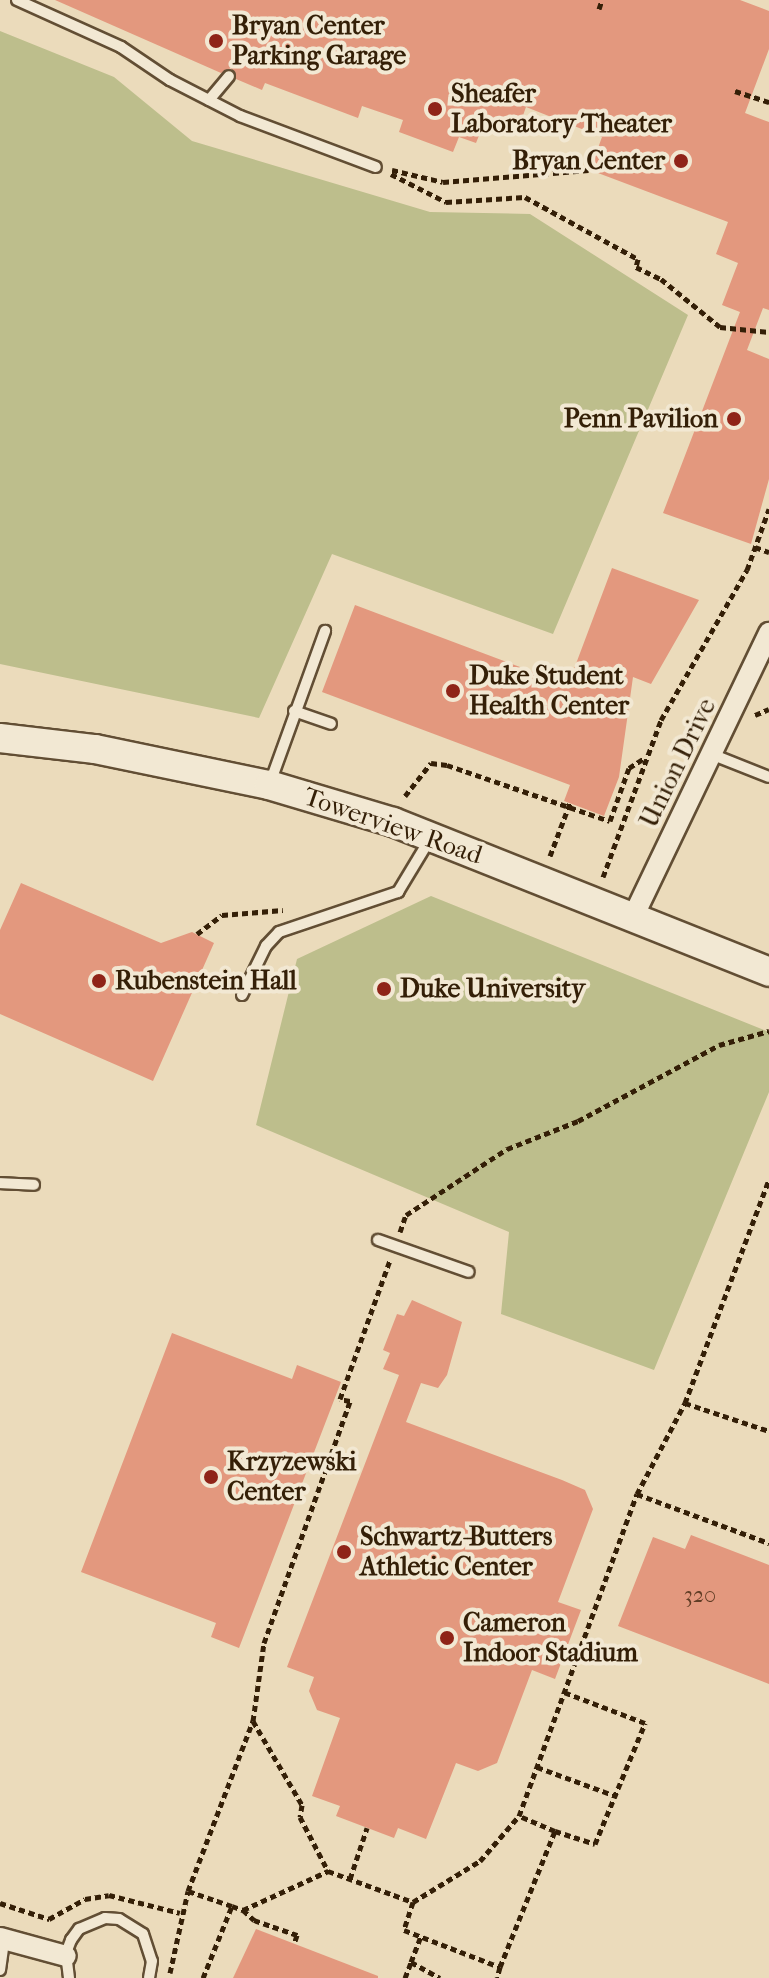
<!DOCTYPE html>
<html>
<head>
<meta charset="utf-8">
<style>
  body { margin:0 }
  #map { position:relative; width:769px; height:1978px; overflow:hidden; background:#ebdbbb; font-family:"IM FELL French Canon",serif }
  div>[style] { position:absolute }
  .green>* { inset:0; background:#bdbe8c }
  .building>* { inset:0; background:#e3987e }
  .path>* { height:5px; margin-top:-2.5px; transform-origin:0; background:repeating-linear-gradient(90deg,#341f07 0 6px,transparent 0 10px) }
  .roads { filter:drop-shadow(2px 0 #624e34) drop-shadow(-2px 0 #624e34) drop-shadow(0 2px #624e34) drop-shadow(0 -2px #624e34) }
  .lane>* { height:10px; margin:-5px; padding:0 5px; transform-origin:5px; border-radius:5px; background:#f2e8d3 }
  .street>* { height:20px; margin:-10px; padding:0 10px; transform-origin:10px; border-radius:10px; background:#f2e8d3 }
  .secondary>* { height:28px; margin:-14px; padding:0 14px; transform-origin:14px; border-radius:14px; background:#f2e8d3 }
  .path-bridge>* { height:5px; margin-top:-2.5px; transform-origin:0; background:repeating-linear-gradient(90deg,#341f07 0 6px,transparent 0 10px) }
  .dots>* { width:22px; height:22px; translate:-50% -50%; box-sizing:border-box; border:4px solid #f2e8d3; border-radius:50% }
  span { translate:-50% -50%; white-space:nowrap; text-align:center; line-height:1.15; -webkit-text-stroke:8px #f2e8d3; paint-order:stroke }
  .number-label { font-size:22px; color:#603d25 }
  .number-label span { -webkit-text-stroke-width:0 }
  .poi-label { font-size:26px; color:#341f07; font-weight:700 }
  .left { translate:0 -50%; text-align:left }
  .right { translate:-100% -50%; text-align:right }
  .street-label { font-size:26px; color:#341f07 }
</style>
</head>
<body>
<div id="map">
  <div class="green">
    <div style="clip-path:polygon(0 31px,114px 77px,192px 141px,430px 212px,530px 214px,688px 315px,553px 634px,332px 554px,259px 718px,0 664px)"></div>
    <div style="clip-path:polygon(431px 896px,769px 1032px,769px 1092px,654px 1370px,501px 1314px,509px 1232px,256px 1125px,297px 959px)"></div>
  </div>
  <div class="building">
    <div style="clip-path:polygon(55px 0,740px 0,769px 11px,769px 49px,745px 113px,769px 122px,769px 310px,763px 308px,747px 350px,769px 359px,769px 479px,751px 544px,663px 513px,740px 312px,722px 305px,738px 263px,716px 254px,728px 222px,590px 170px,602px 137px,526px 107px,520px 124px,504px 118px,498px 134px,482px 128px,476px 143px,459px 137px,453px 152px,399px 132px,403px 120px,362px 106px,358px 118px,265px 83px,262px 90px,236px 79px,231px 68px,221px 73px)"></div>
    <div style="clip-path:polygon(612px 568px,699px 600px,651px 684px,633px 677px,619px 777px,604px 816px,564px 801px,570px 785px,322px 692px,355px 605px,568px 685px)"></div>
    <div style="clip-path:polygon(21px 883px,161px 943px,192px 932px,214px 943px,153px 1081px,0 1014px,0 930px)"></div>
    <div style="clip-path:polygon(412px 1300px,462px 1322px,447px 1375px,438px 1388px,421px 1383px,406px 1422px,562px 1480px,585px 1490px,593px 1509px,558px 1602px,581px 1610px,555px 1679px,532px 1670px,497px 1763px,478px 1771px,456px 1763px,426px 1839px,398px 1828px,394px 1838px,336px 1816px,340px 1806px,312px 1796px,340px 1718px,317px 1710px,309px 1691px,314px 1677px,287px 1667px,399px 1375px,383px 1369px,390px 1353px,383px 1350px,397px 1314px,404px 1316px)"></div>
    <div style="clip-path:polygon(172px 1333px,292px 1379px,297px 1365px,341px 1382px,239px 1648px,211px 1637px,216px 1623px,81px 1572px)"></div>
    <div style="clip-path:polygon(691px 1535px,769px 1565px,769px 1684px,618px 1626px,653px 1537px,685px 1549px)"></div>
    <div style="clip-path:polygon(256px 1929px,378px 1976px,378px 1978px,233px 1978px)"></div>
  </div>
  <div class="path">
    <div style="left:599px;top:9px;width:9px;rotate:-72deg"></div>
    <div style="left:735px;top:91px;width:36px;rotate:18deg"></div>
    <div style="left:392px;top:170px;width:52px;rotate:13.2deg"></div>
    <div style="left:443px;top:182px;width:146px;rotate:-4.7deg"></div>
    <div style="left:391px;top:174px;width:62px;rotate:27deg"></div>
    <div style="left:446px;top:202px;width:79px;rotate:-3.6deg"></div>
    <div style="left:525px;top:197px;width:129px;rotate:28.8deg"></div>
    <div style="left:638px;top:259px;width:8px;rotate:104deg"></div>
    <div style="left:636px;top:267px;width:28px;rotate:26deg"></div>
    <div style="left:661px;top:279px;width:76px;rotate:39.1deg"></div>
    <div style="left:720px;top:327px;width:49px;rotate:5.8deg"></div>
    <div style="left:755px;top:547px;width:15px;rotate:20deg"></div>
    <div style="left:755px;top:715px;width:15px;rotate:-23deg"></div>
    <div style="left:405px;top:796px;width:42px;rotate:-51.8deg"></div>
    <div style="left:431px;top:763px;width:16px;rotate:7deg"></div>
    <div style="left:447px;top:765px;width:172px;rotate:19deg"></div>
    <div style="left:610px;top:821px;width:56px;rotate:-70.3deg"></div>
    <div style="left:629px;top:768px;width:17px;rotate:-33deg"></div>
    <div style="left:603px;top:877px;width:167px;rotate:-69.7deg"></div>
    <div style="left:661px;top:720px;width:173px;rotate:-60.2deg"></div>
    <div style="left:747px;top:570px;width:65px;rotate:-70.2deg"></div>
    <div style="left:197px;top:934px;width:31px;rotate:-37deg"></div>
    <div style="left:222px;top:915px;width:61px;rotate:-4.7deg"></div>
    <div style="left:400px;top:1232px;width:18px;rotate:-71deg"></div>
    <div style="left:406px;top:1215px;width:121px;rotate:-33.2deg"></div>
    <div style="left:507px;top:1149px;width:76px;rotate:-21.5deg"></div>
    <div style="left:578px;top:1121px;width:160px;rotate:-28.3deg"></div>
    <div style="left:719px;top:1045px;width:52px;rotate:-15.6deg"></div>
    <div style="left:685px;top:1403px;width:89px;rotate:18.4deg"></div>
    <div style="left:637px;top:1494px;width:141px;rotate:20.4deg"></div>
    <div style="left:253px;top:1721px;width:97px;rotate:59.7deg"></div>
    <div style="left:302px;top:1805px;width:12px;rotate:99deg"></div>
    <div style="left:300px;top:1817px;width:61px;rotate:62.6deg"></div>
    <div style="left:537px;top:1767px;width:84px;rotate:20.2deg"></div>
    <div style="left:555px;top:1831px;width:42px;rotate:18deg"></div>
    <div style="left:595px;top:1844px;width:131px;rotate:-67.5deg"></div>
    <div style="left:645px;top:1723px;width:87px;rotate:-159.1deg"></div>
    <div style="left:350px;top:1879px;width:54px;rotate:-71.6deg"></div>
    <div style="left:413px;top:1902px;width:79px;rotate:-31.5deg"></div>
    <div style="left:480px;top:1861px;width:60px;rotate:-49.1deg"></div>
    <div style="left:0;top:1903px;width:52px;rotate:18.1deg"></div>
    <div style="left:49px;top:1919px;width:41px;rotate:-29.1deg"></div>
    <div style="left:85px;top:1899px;width:24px;rotate:-9deg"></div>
    <div style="left:109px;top:1895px;width:73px;rotate:14.2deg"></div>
    <div style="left:232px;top:1906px;width:46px;rotate:-161.2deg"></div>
    <div style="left:188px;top:1891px;width:182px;rotate:-69.1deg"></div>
    <div style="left:253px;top:1721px;width:79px;rotate:-82deg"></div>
    <div style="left:264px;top:1643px;width:257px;rotate:-70.4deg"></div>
    <div style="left:350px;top:1401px;width:10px;rotate:-169deg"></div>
    <div style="left:340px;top:1399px;width:148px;rotate:-70.2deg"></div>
    <div style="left:243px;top:1910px;width:15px;rotate:42deg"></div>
    <div style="left:254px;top:1920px;width:46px;rotate:19.2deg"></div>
    <div style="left:297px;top:1935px;width:9px;rotate:108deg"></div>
    <div style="left:411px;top:1962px;width:28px;rotate:-69deg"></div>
    <div style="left:500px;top:1967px;width:147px;rotate:-68deg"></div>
    <div style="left:555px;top:1831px;width:39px;rotate:-157deg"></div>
    <div style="left:519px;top:1816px;width:343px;rotate:-69.9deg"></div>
    <div style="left:637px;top:1494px;width:103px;rotate:-62.2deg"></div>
    <div style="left:685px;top:1403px;width:238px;rotate:-69.4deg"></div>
    <div style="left:170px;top:1973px;width:84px;rotate:-77.6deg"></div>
    <div style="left:203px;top:1978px;width:78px;rotate:-68.1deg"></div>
    <div style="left:232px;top:1906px;width:12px;rotate:20deg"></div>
    <div style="left:243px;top:1910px;width:94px;rotate:-24.6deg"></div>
    <div style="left:328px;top:1871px;width:90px;rotate:20deg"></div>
    <div style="left:413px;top:1902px;width:29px;rotate:108deg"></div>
    <div style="left:404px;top:1930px;width:103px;rotate:21.1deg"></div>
    <div style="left:500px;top:1967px;width:11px;rotate:105deg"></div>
    <div style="left:405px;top:1978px;width:17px;rotate:-69deg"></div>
    <div style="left:411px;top:1962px;width:33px;rotate:29deg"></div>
  </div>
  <div class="roads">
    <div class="lane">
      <div style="left:17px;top:0;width:114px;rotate:24.3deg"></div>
      <div style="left:121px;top:47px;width:59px;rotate:34deg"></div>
      <div style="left:170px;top:80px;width:79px;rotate:27.2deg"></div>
      <div style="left:240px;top:116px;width:145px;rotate:20.6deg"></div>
      <div style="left:209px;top:100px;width:31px;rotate:-50deg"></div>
      <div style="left:294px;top:711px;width:39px;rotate:19deg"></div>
      <div style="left:711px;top:754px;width:62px;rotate:21.6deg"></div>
      <div style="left:270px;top:783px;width:162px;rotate:-70.1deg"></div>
      <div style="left:242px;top:995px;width:55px;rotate:-63.9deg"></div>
      <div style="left:266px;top:946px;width:19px;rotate:-47deg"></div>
      <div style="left:279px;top:932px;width:126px;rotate:-18.6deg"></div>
      <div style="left:398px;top:892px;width:62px;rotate:-58.9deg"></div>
      <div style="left:0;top:1183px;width:34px;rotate:3deg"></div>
      <div style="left:378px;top:1240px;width:96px;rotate:19.4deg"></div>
      <div style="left:0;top:1970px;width:30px;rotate:-82deg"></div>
      <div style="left:69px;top:1978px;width:25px;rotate:-97deg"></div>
      <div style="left:66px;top:1953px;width:14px;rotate:-69deg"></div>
      <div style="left:71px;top:1940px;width:14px;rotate:-54deg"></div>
      <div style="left:79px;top:1929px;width:28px;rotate:-23deg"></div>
      <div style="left:105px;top:1918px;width:14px;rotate:4deg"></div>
      <div style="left:119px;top:1919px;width:28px;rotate:32deg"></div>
      <div style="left:143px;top:1934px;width:28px;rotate:72deg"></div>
      <div style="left:152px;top:1961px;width:17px;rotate:100deg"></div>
    </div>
    <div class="street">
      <div style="left:634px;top:915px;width:313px;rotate:-64.4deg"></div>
      <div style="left:0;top:1938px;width:68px;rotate:15.3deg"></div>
    </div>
    <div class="secondary">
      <div style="left:0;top:738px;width:96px;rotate:6.6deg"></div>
      <div style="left:95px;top:749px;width:178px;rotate:11.7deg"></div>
      <div style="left:269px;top:785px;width:129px;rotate:16.6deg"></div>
      <div style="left:393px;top:822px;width:405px;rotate:21.7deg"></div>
    </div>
  </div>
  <div class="path-bridge">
    <div style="left:550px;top:856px;width:57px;rotate:-69.3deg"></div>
  </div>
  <div class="dots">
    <div style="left:216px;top:41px;background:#8f2418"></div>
    <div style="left:435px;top:109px;background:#8f2418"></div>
    <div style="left:681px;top:161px;background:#8f2418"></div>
    <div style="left:734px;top:419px;background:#8f2418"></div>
    <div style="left:453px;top:691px;background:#8f2418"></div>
    <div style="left:99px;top:981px;background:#8f2418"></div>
    <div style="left:384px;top:989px;background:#8f2418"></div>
    <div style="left:211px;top:1477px;background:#8f2418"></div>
    <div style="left:344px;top:1552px;background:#8f2418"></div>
    <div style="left:447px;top:1638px;background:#8f2418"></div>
  </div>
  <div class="number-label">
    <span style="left:700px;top:1596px">320</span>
  </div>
  <div class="poi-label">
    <span class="left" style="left:232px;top:41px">Bryan Center<br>Parking Garage</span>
    <span class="left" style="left:451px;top:109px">Sheafer<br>Laboratory Theater</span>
    <span class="right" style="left:665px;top:161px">Bryan Center</span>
    <span class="right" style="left:718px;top:419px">Penn Pavilion</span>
    <span class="left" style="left:469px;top:691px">Duke Student<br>Health Center</span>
    <span class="left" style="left:115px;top:981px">Rubenstein Hall</span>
    <span class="left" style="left:400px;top:989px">Duke University</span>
    <span class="left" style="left:227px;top:1477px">Krzyzewski<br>Center</span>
    <span class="left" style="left:360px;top:1552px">Schwartz-Butters<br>Athletic Center</span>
    <span class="left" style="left:463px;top:1638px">Cameron<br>Indoor Stadium</span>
  </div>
  <div class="street-label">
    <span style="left:678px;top:763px;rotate:-64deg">Union Drive</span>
    <span style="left:393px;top:826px;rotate:19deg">Towerview Road</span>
  </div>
</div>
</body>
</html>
